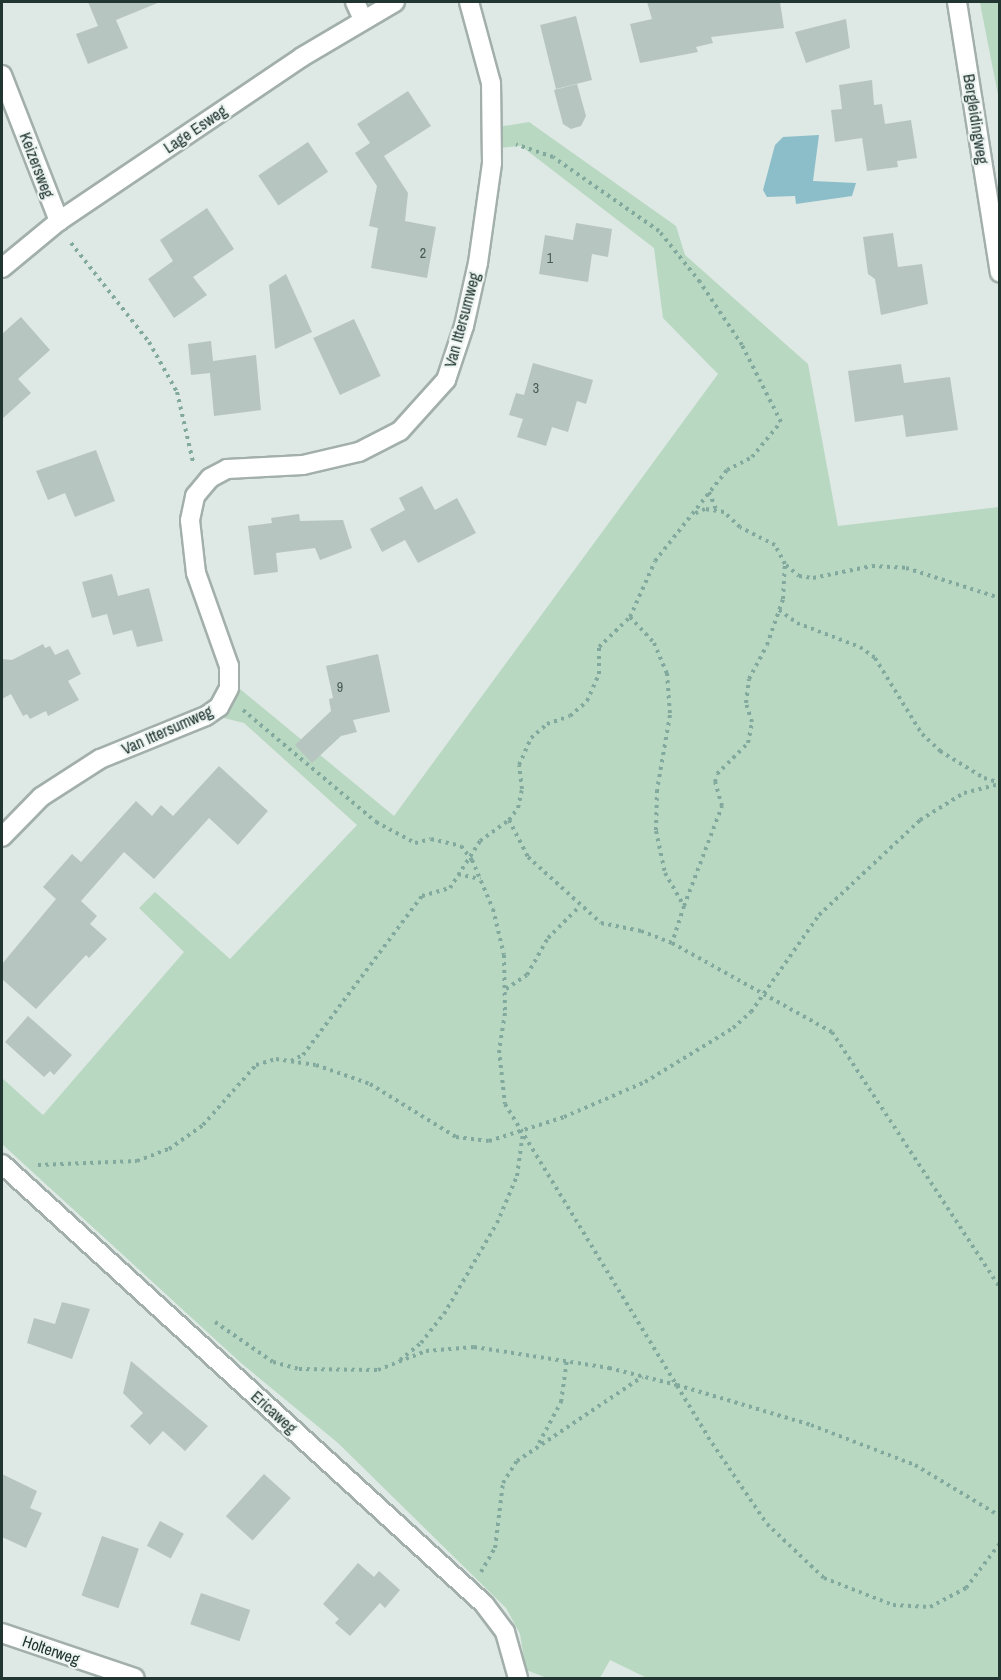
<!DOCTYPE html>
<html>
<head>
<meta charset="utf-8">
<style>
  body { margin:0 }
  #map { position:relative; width:1001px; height:1680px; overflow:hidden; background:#dee8e4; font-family:"Archivo Narrow",sans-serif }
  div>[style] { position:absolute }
  .green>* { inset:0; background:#b9d8c2 }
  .water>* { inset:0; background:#8bbec9 }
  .building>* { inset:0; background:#b7c5c0; transform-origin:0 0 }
  .path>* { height:4px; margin-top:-2px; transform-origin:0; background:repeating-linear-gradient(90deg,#82a99d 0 3px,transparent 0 7.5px) }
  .roads { filter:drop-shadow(2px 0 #a2afab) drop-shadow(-2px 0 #a2afab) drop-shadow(0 2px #a2afab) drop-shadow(0 -2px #a2afab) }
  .minor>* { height:18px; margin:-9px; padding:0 9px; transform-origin:9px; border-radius:9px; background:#fff }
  span { translate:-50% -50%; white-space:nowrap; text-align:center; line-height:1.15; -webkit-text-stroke:4.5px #eef5f2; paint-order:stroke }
  .number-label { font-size:14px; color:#465a55 }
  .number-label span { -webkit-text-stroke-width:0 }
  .street-label { font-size:16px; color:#213631 }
  .frame { position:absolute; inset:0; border:3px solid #213631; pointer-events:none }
</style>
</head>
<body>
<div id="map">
  <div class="green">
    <div style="clip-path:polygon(980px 2px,999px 2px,999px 100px,981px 8px)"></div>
    <div style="clip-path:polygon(529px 122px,676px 226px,685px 255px,808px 364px,838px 526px,999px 507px,999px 1678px,647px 1678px,610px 1660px,600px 1678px,547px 1678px,526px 1670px,520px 1634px,506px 1608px,338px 1443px,241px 1363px,2px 1144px,2px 1078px,43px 1115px,184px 952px,139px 908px,155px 892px,230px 959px,357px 825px,244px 723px,216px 716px,234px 684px,394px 816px,718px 374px,663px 318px,654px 248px,521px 146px,497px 148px,498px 127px)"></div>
  </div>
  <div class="water">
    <div style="clip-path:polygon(819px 135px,813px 181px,856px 183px,852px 196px,796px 204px,795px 196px,767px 197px,763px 190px,775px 145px,783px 137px)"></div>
  </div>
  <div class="building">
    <div style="clip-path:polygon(88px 2px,160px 2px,116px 20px,128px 48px,88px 64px,76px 34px,98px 26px)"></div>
    <div style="clip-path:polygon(647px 2px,780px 2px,784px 28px,711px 37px,713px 43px,696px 47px,698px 52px,640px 63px,630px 24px,652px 19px)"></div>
    <div style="left:576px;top:16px;width:66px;height:37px;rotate:76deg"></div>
    <div style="clip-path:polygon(846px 19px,850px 48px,806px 63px,795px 32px)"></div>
    <div style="clip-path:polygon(872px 80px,874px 105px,882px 104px,885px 124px,911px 120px,917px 158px,897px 161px,898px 167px,867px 171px,862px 138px,835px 142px,831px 110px,842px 109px,839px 85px)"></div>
    <div style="clip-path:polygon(577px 84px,586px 116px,581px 126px,571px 129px,563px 124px,554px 90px)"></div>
    <div style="clip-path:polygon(408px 91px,431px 126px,384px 156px,408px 193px,405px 221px,436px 227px,427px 278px,371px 268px,378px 228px,369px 226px,377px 186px,355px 153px,370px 143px,357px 124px)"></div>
    <div style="left:308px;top:142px;width:36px;height:60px;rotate:56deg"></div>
    <div style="clip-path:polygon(207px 208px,234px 249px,193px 277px,207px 295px,174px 318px,148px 279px,173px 261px,160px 240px)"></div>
    <div style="clip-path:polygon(576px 223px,612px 229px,608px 257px,592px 254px,588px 282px,539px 274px,545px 235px,573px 240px)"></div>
    <div style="clip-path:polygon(893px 233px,898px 267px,922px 264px,928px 304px,881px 315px,875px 279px,868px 274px,863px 237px)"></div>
    <div style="clip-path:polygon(286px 274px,312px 332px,275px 349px,269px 285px)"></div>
    <div style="clip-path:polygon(21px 317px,50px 350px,18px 379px,31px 393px,2px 419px,2px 334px)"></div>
    <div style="left:354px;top:319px;width:63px;height:45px;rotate:65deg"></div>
    <div style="clip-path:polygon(211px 341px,213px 361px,256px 355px,261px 410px,214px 416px,210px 373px,191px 375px,188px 344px)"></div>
    <div style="clip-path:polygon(533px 363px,593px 380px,586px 404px,577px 401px,568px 432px,552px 427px,546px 446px,517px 437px,523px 419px,509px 415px,516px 393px,524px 395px)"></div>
    <div style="clip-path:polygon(901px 364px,904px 383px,950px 377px,958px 430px,906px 437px,903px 415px,855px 422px,848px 371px)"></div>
    <div style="clip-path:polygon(96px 450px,115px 501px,75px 517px,65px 493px,48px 500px,36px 471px)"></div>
    <div style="clip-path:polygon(422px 486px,435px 510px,457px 498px,476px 533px,418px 563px,405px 540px,382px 552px,370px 529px,405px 510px,399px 498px)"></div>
    <div style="clip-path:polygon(299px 514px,300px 521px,343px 520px,352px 548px,320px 560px,315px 548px,276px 553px,278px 572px,254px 575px,248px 526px,272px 523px,271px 518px)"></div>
    <div style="clip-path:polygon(112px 574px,118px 596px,149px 588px,163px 641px,137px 647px,132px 630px,113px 635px,107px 614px,92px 618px,82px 582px)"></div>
    <div style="clip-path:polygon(43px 644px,45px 648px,50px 646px,55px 655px,68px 649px,81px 674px,68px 681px,79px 700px,48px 716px,46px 711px,30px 719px,27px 714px,23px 716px,11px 694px,2px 699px,2px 659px,12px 660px)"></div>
    <div style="clip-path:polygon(378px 654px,390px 712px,353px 720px,357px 732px,341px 736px,312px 763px,295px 745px,331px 711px,329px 699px,333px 698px,326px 666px)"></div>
    <div style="clip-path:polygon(219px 766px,268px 811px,238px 845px,209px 818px,154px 879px,124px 852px,81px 901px,97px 916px,90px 924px,107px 939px,89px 958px,86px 955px,36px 1009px,2px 979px,2px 964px,56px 899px,43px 887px,72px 854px,81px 862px,136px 801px,152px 816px,161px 805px,173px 816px)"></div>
    <div style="clip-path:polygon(28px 1016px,72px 1055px,54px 1075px,50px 1071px,44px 1077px,5px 1042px)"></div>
    <div style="clip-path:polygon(62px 1302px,90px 1309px,72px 1359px,27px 1343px,34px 1318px,55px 1324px)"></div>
    <div style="clip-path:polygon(131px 1361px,208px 1426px,185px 1451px,163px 1431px,150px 1445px,130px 1426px,143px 1413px,123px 1393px)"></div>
    <div style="clip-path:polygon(2px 1474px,37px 1491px,30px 1508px,42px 1513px,26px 1548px,2px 1537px)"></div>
    <div style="left:264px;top:1474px;width:36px;height:57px;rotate:42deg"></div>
    <div style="left:160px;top:1521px;width:27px;height:28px;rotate:28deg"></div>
    <div style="left:102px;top:1536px;width:39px;height:63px;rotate:19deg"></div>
    <div style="clip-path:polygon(358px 1563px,374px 1577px,379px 1571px,400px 1590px,385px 1608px,380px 1603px,350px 1636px,335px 1623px,339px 1619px,323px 1604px)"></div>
    <div style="left:201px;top:1593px;width:52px;height:33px;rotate:19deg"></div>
  </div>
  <div class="path">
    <div style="left:71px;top:243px;width:126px;rotate:51.8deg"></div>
    <div style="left:149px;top:342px;width:57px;rotate:60.8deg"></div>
    <div style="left:177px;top:392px;width:72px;rotate:77.1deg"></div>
    <div style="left:709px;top:492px;width:18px;rotate:68deg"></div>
    <div style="left:786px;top:565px;width:17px;rotate:40deg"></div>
    <div style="left:799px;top:576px;width:14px;rotate:8deg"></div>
    <div style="left:813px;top:578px;width:60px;rotate:-11.5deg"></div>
    <div style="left:872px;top:566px;width:34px;rotate:3deg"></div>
    <div style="left:906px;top:568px;width:99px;rotate:17.7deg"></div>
    <div style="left:779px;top:610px;width:22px;rotate:36deg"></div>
    <div style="left:797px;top:623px;width:67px;rotate:20.9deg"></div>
    <div style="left:860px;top:647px;width:19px;rotate:36deg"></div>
    <div style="left:875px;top:658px;width:89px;rotate:58.3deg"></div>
    <div style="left:922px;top:734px;width:25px;rotate:43deg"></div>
    <div style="left:940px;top:751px;width:52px;rotate:31.5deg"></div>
    <div style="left:984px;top:778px;width:17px;rotate:17deg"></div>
    <div style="left:630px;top:617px;width:35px;rotate:47deg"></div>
    <div style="left:654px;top:643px;width:33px;rotate:67deg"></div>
    <div style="left:667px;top:673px;width:42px;rotate:85.9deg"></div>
    <div style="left:670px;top:715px;width:76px;rotate:99.8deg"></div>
    <div style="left:657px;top:790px;width:41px;rotate:91.4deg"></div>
    <div style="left:656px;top:831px;width:43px;rotate:77.9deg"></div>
    <div style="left:665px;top:873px;width:38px;rotate:60deg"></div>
    <div style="left:684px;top:906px;width:39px;rotate:108deg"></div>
    <div style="left:243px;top:710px;width:174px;rotate:40.1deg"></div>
    <div style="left:376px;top:822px;width:44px;rotate:28.3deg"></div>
    <div style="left:415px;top:843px;width:16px;rotate:-14deg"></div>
    <div style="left:431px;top:839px;width:31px;rotate:13deg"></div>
    <div style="left:461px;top:846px;width:18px;rotate:52deg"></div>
    <div style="left:472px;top:860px;width:53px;rotate:66.8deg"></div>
    <div style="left:493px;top:909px;width:47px;rotate:76.6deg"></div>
    <div style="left:504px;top:955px;width:58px;rotate:89deg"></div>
    <div style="left:505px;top:1013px;width:37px;rotate:99deg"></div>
    <div style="left:499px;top:1050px;width:54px;rotate:83.7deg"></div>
    <div style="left:505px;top:1104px;width:390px;rotate:58.6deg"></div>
    <div style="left:708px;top:1437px;width:105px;rotate:55.9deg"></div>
    <div style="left:767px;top:1524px;width:79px;rotate:43.5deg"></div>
    <div style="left:824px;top:1578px;width:74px;rotate:21.4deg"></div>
    <div style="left:893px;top:1605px;width:37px;rotate:3deg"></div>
    <div style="left:930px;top:1607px;width:41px;rotate:-27.8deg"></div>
    <div style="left:966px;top:1588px;width:56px;rotate:-52.9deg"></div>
    <div style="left:509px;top:820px;width:42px;rotate:62.8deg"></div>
    <div style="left:528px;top:857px;width:98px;rotate:42.1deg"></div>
    <div style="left:601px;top:923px;width:41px;rotate:11.3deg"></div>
    <div style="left:641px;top:931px;width:33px;rotate:21deg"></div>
    <div style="left:672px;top:943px;width:183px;rotate:29.1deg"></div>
    <div style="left:832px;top:1032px;width:306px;rotate:56.7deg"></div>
    <div style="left:458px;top:874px;width:23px;rotate:13deg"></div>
    <div style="left:684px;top:906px;width:107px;rotate:-69.2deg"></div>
    <div style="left:722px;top:806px;width:25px;rotate:-106deg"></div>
    <div style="left:715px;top:782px;width:8px;rotate:-76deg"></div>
    <div style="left:717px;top:774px;width:44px;rotate:-45deg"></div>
    <div style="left:748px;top:743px;width:21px;rotate:-79deg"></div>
    <div style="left:752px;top:722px;width:20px;rotate:-108deg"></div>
    <div style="left:746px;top:703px;width:24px;rotate:-83deg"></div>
    <div style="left:749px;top:679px;width:38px;rotate:-62deg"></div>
    <div style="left:767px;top:645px;width:49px;rotate:-70.8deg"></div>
    <div style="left:783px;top:599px;width:35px;rotate:-87deg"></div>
    <div style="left:785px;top:564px;width:21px;rotate:-118deg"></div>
    <div style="left:775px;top:545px;width:39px;rotate:-153deg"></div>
    <div style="left:740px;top:527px;width:22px;rotate:-137deg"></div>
    <div style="left:724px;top:512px;width:19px;rotate:-171deg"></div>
    <div style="left:705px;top:509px;width:15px;rotate:157deg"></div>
    <div style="left:506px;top:989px;width:25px;rotate:-34deg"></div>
    <div style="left:527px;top:975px;width:43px;rotate:-60.4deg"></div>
    <div style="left:548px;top:938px;width:45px;rotate:-45deg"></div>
    <div style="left:291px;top:1061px;width:13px;rotate:-27deg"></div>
    <div style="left:303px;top:1055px;width:199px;rotate:-53.2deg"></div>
    <div style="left:422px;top:896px;width:29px;rotate:-16deg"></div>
    <div style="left:450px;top:888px;width:56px;rotate:-57.4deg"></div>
    <div style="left:480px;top:841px;width:36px;rotate:-36deg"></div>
    <div style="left:509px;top:820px;width:15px;rotate:-53deg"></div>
    <div style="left:518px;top:808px;width:19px;rotate:-78deg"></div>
    <div style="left:522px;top:789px;width:24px;rotate:-97deg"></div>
    <div style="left:519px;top:765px;width:30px;rotate:-66deg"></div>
    <div style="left:531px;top:738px;width:21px;rotate:-41deg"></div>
    <div style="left:547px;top:724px;width:24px;rotate:-19deg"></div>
    <div style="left:570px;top:716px;width:23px;rotate:-41deg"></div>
    <div style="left:587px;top:701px;width:30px;rotate:-66deg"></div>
    <div style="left:599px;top:674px;width:27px;rotate:-90deg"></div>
    <div style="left:599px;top:647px;width:43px;rotate:-44.1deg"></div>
    <div style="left:630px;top:617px;width:61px;rotate:-65.9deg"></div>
    <div style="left:655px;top:561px;width:116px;rotate:-51.6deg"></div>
    <div style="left:727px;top:470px;width:28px;rotate:-27deg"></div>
    <div style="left:752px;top:457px;width:45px;rotate:-50.4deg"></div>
    <div style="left:781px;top:422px;width:86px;rotate:-116.9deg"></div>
    <div style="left:742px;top:345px;width:76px;rotate:-123.7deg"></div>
    <div style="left:700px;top:282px;width:65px;rotate:-128.8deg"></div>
    <div style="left:659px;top:231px;width:129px;rotate:-145.1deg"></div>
    <div style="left:553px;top:157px;width:39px;rotate:-161deg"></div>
    <div style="left:38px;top:1165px;width:99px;rotate:-2.3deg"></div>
    <div style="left:137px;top:1161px;width:34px;rotate:-21deg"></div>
    <div style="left:169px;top:1149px;width:42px;rotate:-35.2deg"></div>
    <div style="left:203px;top:1125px;width:80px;rotate:-48.5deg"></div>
    <div style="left:256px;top:1065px;width:21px;rotate:-17deg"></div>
    <div style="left:276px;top:1059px;width:40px;rotate:8.5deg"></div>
    <div style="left:316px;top:1065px;width:57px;rotate:19.4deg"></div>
    <div style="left:370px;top:1084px;width:101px;rotate:31.6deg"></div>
    <div style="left:456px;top:1137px;width:33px;rotate:7deg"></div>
    <div style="left:489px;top:1141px;width:79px;rotate:-17.7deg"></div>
    <div style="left:564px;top:1117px;width:88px;rotate:-23.4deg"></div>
    <div style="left:645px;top:1082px;width:103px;rotate:-31.5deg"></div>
    <div style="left:733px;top:1028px;width:24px;rotate:-42deg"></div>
    <div style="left:751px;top:1012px;width:118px;rotate:-55deg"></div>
    <div style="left:819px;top:915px;width:139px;rotate:-43.2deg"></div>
    <div style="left:920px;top:820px;width:52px;rotate:-31.5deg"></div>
    <div style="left:964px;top:793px;width:37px;rotate:-14deg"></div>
    <div style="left:215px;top:1322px;width:70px;rotate:34.6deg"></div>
    <div style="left:273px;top:1362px;width:27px;rotate:15deg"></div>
    <div style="left:299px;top:1369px;width:79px;rotate:0.7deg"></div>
    <div style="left:378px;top:1370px;width:52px;rotate:-21.6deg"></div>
    <div style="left:426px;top:1351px;width:48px;rotate:-4.8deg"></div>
    <div style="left:474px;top:1347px;width:137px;rotate:8.8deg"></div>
    <div style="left:609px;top:1368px;width:70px;rotate:14deg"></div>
    <div style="left:677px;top:1385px;width:140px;rotate:16.6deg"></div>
    <div style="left:811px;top:1425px;width:111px;rotate:21deg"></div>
    <div style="left:915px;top:1465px;width:99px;rotate:31deg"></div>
    <div style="left:400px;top:1360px;width:27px;rotate:-39deg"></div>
    <div style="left:421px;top:1343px;width:37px;rotate:-52deg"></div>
    <div style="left:444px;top:1314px;width:105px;rotate:-59.8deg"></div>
    <div style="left:497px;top:1223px;width:51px;rotate:-66.9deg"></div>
    <div style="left:517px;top:1176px;width:44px;rotate:-82.2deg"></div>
    <div style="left:539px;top:1443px;width:47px;rotate:-61.8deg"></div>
    <div style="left:561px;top:1402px;width:42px;rotate:-81.9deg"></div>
    <div style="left:481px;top:1572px;width:28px;rotate:-60deg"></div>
    <div style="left:495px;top:1548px;width:65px;rotate:-83deg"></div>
    <div style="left:503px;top:1483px;width:26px;rotate:-58deg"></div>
    <div style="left:517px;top:1461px;width:151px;rotate:-33.9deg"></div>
  </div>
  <div class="roads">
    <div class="minor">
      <div style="left:355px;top:2px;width:19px;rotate:65deg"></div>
      <div style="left:957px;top:2px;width:274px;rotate:81deg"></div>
      <div style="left:2px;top:75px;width:157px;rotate:68.7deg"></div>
      <div style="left:2px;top:268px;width:74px;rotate:-39.5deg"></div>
      <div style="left:59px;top:221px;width:293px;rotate:-34deg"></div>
      <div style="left:302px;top:57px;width:108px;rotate:-30.6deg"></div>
      <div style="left:2px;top:837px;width:56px;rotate:-45.7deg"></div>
      <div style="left:41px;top:797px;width:70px;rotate:-32.8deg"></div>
      <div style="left:100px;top:759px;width:114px;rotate:-22.1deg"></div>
      <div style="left:206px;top:716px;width:16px;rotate:-35deg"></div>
      <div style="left:219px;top:707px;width:21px;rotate:-62deg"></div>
      <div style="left:229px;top:688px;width:22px;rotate:-90deg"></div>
      <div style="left:229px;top:666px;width:99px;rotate:-109.5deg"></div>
      <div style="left:196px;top:573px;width:53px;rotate:-96.5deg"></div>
      <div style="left:190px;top:520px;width:25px;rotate:-78deg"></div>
      <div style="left:195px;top:496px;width:23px;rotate:-50deg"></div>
      <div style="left:210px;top:478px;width:19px;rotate:-28deg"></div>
      <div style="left:227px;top:469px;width:76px;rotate:-3deg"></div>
      <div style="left:303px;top:465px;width:57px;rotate:-13.1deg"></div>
      <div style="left:359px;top:452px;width:46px;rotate:-27.1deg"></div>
      <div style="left:400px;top:431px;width:69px;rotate:-48deg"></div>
      <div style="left:446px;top:380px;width:57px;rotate:-71.6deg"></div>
      <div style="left:464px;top:326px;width:65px;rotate:-77.5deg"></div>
      <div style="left:478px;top:263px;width:101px;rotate:-82deg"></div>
      <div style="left:492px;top:163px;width:80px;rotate:-90.7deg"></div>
      <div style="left:491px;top:83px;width:84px;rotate:-105.2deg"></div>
      <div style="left:2px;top:1164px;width:653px;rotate:42.39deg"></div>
      <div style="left:484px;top:1604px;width:35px;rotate:53deg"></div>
      <div style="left:505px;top:1632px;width:48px;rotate:74.2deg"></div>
      <div style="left:2px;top:1633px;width:140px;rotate:18.7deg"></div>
    </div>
  </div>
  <div class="number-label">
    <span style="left:423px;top:253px">2</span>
    <span style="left:550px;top:258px">1</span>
    <span style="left:536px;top:388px">3</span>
    <span style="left:340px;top:687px">9</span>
  </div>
  <div class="street-label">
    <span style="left:976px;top:119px;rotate:81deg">Bergleidingweg</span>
    <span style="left:195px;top:129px;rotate:-34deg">Lage Esweg</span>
    <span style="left:37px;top:165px;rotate:69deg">Keizersweg</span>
    <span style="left:462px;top:320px;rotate:-75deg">Van Ittersumweg</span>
    <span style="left:167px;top:730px;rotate:-24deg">Van Ittersumweg</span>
    <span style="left:274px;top:1412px;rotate:42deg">Ericaweg</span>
    <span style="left:51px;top:1650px;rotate:19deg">Holterweg</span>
  </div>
  <div class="frame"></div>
</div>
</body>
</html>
